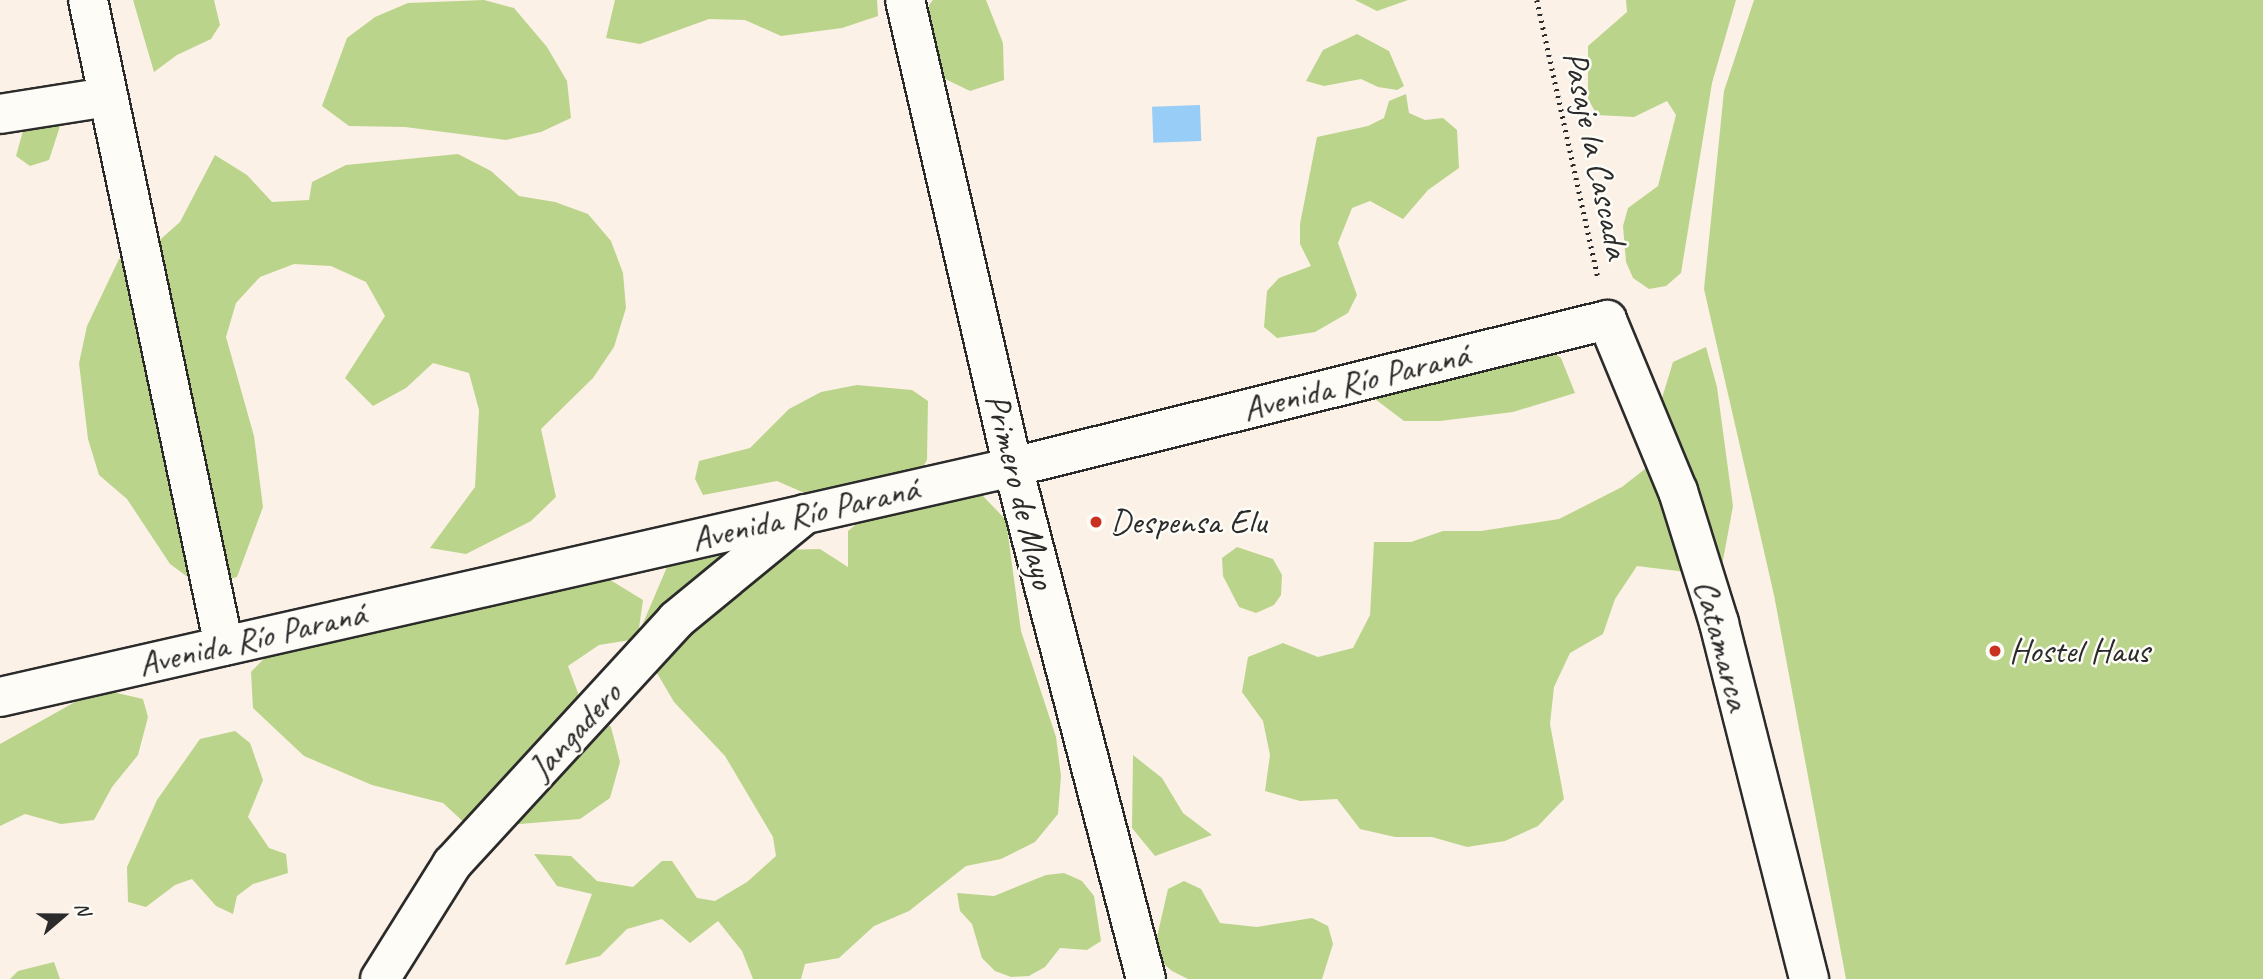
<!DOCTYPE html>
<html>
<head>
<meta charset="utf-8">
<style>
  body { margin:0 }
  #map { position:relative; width:2263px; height:979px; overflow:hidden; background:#fcf1e7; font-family:Caveat,sans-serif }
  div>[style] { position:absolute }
  .green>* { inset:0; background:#bbd48b }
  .water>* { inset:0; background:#97cdf6; transform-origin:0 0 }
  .path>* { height:4.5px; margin-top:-2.25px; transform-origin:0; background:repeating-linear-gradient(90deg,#2b2b2b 0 2px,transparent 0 7px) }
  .roads { filter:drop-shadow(2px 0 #2b2b2b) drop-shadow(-2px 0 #2b2b2b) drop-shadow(0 2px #2b2b2b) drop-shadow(0 -2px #2b2b2b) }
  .street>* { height:38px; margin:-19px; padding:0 19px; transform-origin:19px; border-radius:19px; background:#fdfcf7 }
  .secondary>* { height:38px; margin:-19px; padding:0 19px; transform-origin:19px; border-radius:19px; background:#fdfcf7 }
  .dots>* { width:19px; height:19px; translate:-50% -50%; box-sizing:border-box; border:4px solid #fdfcf7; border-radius:50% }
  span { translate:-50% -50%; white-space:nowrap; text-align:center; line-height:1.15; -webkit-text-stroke:5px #fdfcf7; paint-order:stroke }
  .street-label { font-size:35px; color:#2b2b2b }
  .poi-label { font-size:35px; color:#2b2b2b }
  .left { translate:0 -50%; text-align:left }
  .north { position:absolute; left:28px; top:881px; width:70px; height:70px; -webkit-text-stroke:5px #fdfcf7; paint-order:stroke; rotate:70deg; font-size:19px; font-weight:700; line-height:28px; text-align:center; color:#2b2b2b }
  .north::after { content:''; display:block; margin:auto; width:24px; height:32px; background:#2b2b2b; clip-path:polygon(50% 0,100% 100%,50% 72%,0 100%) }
</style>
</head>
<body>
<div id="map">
  <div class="green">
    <div style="clip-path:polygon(133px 0,214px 0,220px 25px,211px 39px,177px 55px,154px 72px)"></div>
    <div style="clip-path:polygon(484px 0,514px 8px,547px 47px,567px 81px,571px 118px,541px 132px,506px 140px,405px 127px,349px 126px,322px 106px,347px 38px,375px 17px,408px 3px)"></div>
    <div style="clip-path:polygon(615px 0,877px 0,878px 16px,842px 28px,781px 36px,745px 20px,709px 19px,640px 44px,606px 38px)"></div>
    <div style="clip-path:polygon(933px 0,986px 0,1003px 43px,1004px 80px,970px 91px,937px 75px,928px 39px,929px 5px)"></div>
    <div style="clip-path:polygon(1355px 0,1408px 0,1377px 11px)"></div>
    <div style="clip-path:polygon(1626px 0,1736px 0,1712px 83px,1681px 273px,1666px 286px,1649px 289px,1633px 278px,1626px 262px,1623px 226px,1628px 208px,1658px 186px,1676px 115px,1667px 101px,1634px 117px,1597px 115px,1588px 99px,1588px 46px,1627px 12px)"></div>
    <div style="clip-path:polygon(1754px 0,2263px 0,2263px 979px,1846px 979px,1774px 595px,1704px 289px,1724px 91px)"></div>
    <div style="clip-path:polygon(1357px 34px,1389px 51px,1404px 86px,1397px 90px,1378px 87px,1361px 79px,1324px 86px,1306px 81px,1323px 50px)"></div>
    <div style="clip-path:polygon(1406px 94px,1409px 113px,1425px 120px,1443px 118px,1457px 130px,1459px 168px,1428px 190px,1403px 219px,1370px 201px,1352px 208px,1338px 243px,1357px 295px,1348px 313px,1315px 332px,1277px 338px,1264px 327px,1267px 291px,1279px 278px,1311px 266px,1300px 244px,1300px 224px,1317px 137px,1368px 126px,1384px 118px,1389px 101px)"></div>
    <div style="clip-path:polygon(26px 120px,62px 120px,49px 160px,30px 166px,16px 156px)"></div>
    <div style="clip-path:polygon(458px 154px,491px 171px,519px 196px,555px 202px,588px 214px,611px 241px,623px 273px,626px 308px,614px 347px,593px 378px,541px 429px,556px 497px,531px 521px,466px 554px,430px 548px,475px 487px,479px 410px,469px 373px,433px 363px,406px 388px,373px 406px,345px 378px,385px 316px,366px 282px,331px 266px,294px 264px,260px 277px,236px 303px,226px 337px,254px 436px,263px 507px,237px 577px,201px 587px,170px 564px,127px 499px,99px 475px,88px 439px,79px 363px,87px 326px,119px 259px,153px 246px,180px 222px,215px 155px,247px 175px,272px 202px,309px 200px,312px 182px,346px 165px)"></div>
    <div style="clip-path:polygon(1545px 347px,1561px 358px,1575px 393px,1513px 412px,1440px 421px,1404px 421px,1375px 399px)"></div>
    <div style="clip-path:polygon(1706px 347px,1717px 387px,1733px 506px,1719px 582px,1711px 575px,1637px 566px,1615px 599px,1603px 634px,1570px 653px,1554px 687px,1550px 724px,1564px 799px,1538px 826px,1505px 841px,1467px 847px,1432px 837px,1395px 837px,1360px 829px,1337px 799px,1300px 801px,1265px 791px,1270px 755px,1263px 721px,1242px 692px,1248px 657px,1283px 643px,1318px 657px,1353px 648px,1370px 615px,1374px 542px,1411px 542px,1443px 531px,1481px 531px,1559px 519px,1622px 487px,1650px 465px,1667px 434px,1662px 398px,1673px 362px)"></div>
    <div style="clip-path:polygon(857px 385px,912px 390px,928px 401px,927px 460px,917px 477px,809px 495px,777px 481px,703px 495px,695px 479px,699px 461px,750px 448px,789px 409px,821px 392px)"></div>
    <div style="clip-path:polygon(945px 494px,981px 494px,1006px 520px,1021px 631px,1056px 737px,1061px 776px,1058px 814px,1035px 842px,1001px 859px,966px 866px,909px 911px,874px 926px,839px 958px,805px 964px,801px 979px,753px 979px,742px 951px,718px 921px,690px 943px,662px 919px,627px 929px,600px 956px,565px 965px,592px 894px,557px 886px,534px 854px,571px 856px,597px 881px,633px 887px,662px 861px,672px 861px,697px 898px,715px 901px,747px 882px,776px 856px,773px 837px,725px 756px,674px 702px,637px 639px,599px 645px,568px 666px,581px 701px,611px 727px,620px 762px,610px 798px,580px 819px,470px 828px,443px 803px,372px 785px,304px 756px,253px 708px,251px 672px,276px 646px,594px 570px,643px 600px,638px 635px,667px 567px,741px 551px,820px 549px,848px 567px,848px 531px,877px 507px)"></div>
    <div style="clip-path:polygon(1237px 547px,1273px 559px,1282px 575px,1281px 595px,1274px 605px,1256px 613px,1239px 607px,1223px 576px,1222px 558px)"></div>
    <div style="clip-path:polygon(108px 691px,143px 699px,148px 717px,138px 755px,112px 787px,94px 820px,61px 824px,25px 814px,0 826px,0 744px,75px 702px)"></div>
    <div style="clip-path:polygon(235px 731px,250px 743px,263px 780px,248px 817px,269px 848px,286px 854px,288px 873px,253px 884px,237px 896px,233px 914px,216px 906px,192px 879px,175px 885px,146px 907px,128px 902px,127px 867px,157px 800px,200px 739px)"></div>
    <div style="clip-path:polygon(1133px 755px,1162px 778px,1183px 813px,1212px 835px,1155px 856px,1132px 828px)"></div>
    <div style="clip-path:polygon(1064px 873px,1082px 881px,1094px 896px,1101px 941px,1087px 950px,1060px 948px,1045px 967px,1029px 976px,1011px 977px,995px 971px,982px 958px,972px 924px,960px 911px,957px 893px,994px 896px,1046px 875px)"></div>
    <div style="clip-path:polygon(1184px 881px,1201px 889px,1220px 923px,1257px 927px,1312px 918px,1328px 926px,1333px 944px,1322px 979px,1188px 979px,1172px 971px,1158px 959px,1156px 941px,1168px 889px)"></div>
    <div style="clip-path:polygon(54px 962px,60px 979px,10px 979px,18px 971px)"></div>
  </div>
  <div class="water">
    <div style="left:1200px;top:105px;width:36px;height:48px;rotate:88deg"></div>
  </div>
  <div class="path">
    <div style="left:1537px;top:0;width:285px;rotate:77.6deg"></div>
  </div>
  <div class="roads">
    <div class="street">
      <div style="left:88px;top:0;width:660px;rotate:78.11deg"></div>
      <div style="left:905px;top:0;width:479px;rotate:77deg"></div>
      <div style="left:1013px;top:467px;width:529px;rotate:75.44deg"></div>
      <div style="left:0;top:114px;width:108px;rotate:-9deg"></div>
      <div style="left:1607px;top:320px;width:185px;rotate:67.5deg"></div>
      <div style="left:1678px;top:491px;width:138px;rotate:72.7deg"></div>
      <div style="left:1719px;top:623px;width:367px;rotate:75.8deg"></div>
      <div style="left:380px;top:979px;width:136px;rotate:-57.9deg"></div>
      <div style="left:452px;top:864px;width:331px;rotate:-47.4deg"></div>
      <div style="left:676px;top:620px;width:167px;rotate:-39.4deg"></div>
    </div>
    <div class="secondary">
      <div style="left:0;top:697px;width:1039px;rotate:-12.79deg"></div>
      <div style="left:1013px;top:467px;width:612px;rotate:-13.9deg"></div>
    </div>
  </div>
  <div class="dots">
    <div style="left:1096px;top:522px;background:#c8321e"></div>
    <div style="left:1995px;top:651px;background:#c8321e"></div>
  </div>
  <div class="street-label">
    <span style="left:1596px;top:155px;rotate:78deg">Pasaje la Cascada</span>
    <span style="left:1356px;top:382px;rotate:-14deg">Avenida Río Paraná</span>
    <span style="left:1020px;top:491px;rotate:76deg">Primero de Mayo</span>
    <span style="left:805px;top:514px;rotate:-13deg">Avenida Río Paraná</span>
    <span style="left:252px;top:639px;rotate:-13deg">Avenida Río Paraná</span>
    <span style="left:1722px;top:645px;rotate:75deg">Catamarca</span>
    <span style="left:575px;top:731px;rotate:-47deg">Jangadero</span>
  </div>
  <div class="poi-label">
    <span class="left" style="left:1110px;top:522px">Despensa Elu</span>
    <span class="left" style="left:2009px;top:651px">Hostel Haus</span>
  </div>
  <div class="north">N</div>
</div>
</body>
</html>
